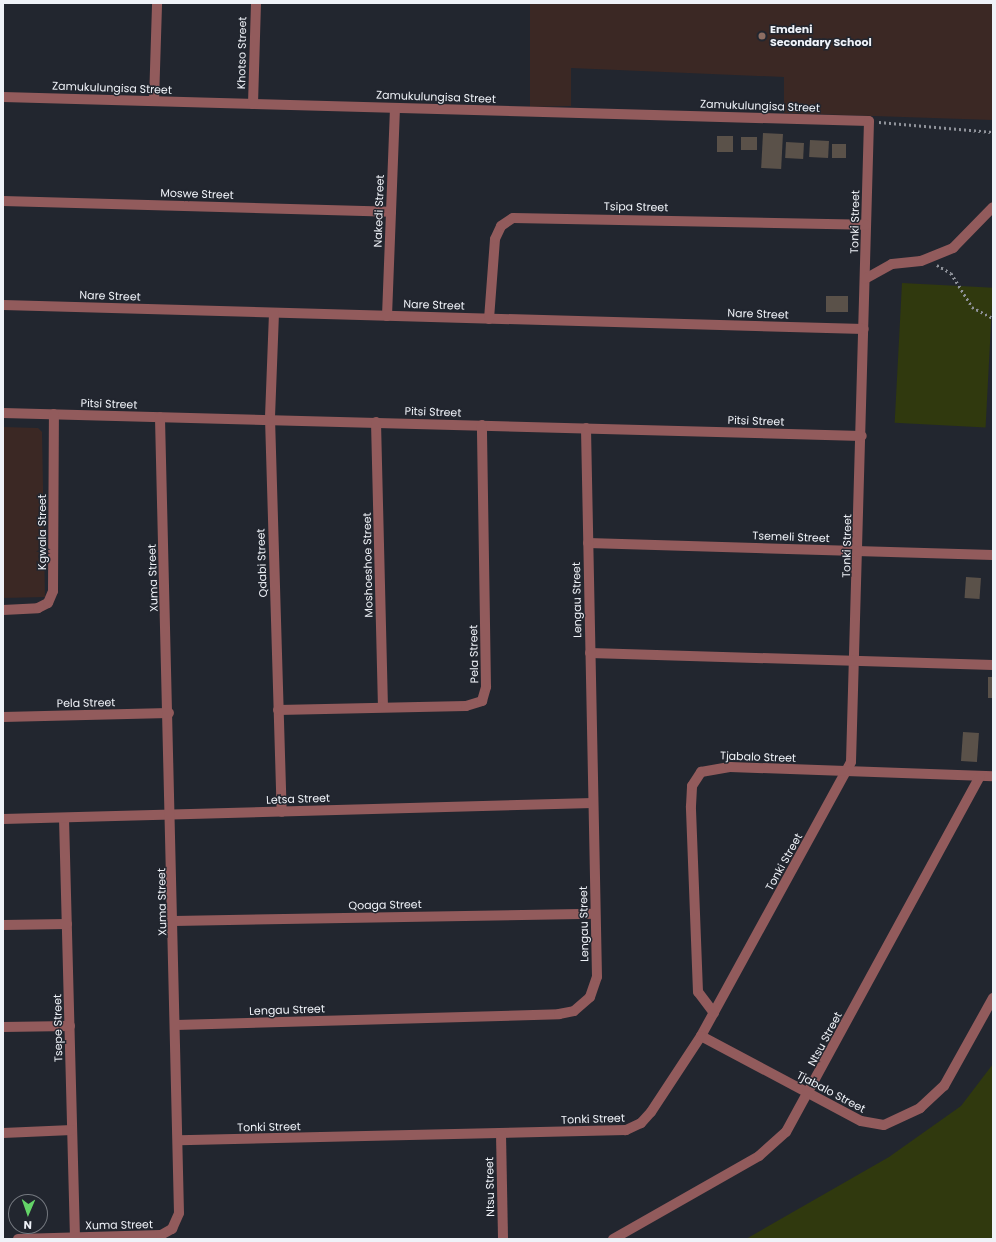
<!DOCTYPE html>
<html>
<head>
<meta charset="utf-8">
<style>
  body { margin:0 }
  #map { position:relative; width:996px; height:1242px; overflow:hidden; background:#22262f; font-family:Poppins,sans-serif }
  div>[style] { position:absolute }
  .education>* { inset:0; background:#3b2824 }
  .green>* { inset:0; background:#30390e; transform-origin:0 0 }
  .building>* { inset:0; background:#5a5149; transform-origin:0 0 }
  .path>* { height:2.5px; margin-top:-1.25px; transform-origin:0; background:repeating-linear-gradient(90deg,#8f929a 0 2px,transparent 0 5px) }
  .street>* { height:10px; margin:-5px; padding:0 5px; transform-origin:5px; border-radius:5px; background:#925b5c }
  .dots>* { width:11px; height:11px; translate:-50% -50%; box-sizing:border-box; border:2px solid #22262f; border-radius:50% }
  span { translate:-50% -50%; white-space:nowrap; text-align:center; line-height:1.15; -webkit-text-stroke:3px #22262f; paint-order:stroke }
  .poi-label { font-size:11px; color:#eff2f8; font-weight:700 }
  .left { translate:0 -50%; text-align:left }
  .street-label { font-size:11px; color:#eff2f8 }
  .frame { position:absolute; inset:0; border:4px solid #eff2f8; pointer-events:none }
  .north { position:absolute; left:8px; top:1194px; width:40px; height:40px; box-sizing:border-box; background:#22262f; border:1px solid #74787f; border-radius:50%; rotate:182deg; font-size:11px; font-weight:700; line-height:16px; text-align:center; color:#eff2f8 }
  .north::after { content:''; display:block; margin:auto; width:14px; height:18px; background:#64d468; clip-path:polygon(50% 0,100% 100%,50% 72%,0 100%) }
</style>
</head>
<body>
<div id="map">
  <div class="education">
    <div style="clip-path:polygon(530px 3px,993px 3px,993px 120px,784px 113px,784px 77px,571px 68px,571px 106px,530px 107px)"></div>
    <div style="clip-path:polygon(3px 427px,38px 428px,42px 432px,45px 597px,3px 598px)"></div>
  </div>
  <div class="green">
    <div style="left:902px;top:283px;width:91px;height:140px;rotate:3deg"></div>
    <div style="clip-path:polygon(993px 1064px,993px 1239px,746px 1239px,889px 1157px,961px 1106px)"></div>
  </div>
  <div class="building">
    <div style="left:763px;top:133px;width:20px;height:35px;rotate:3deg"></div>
    <div style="left:717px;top:136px;width:16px;height:16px"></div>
    <div style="left:741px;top:137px;width:16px;height:13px"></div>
    <div style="left:810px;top:140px;width:19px;height:17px;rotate:3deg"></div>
    <div style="left:786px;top:142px;width:18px;height:16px;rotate:3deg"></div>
    <div style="left:832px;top:144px;width:14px;height:14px"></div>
    <div style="left:826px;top:296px;width:22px;height:16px"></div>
    <div style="left:966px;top:577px;width:15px;height:21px;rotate:4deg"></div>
    <div style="left:988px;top:677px;width:5px;height:21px"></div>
    <div style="left:963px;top:732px;width:16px;height:29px;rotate:4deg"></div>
  </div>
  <div class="path">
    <div style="left:879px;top:122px;width:114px;rotate:5deg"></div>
    <div style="left:937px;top:265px;width:16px;rotate:30deg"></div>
    <div style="left:951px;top:273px;width:40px;rotate:58deg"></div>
    <div style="left:972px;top:307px;width:24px;rotate:28deg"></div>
  </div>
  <div class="street">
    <div style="left:3px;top:97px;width:866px;rotate:1.59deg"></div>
    <div style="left:869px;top:121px;width:641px;rotate:91.61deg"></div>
    <div style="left:851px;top:762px;width:312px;rotate:118.7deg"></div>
    <div style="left:701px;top:1036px;width:91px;rotate:123.3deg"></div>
    <div style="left:651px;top:1112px;width:15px;rotate:132deg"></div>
    <div style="left:641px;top:1123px;width:17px;rotate:155deg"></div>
    <div style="left:626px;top:1130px;width:447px;rotate:178.7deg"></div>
    <div style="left:154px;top:101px;width:98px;rotate:-88.2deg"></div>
    <div style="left:253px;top:104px;width:101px;rotate:-88.3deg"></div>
    <div style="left:3px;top:201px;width:388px;rotate:1.6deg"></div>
    <div style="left:865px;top:279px;width:31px;rotate:-29deg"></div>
    <div style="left:892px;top:264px;width:29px;rotate:-6deg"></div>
    <div style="left:921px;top:261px;width:35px;rotate:-22deg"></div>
    <div style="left:953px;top:248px;width:57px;rotate:-45.7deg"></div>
    <div style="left:3px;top:305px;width:861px;rotate:1.6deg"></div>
    <div style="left:274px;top:313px;width:105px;rotate:92.2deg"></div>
    <div style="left:270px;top:418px;width:394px;rotate:88.3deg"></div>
    <div style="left:387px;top:316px;width:208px;rotate:-87.8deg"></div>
    <div style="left:489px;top:319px;width:80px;rotate:-85.7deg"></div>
    <div style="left:495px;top:239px;width:14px;rotate:-65deg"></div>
    <div style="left:501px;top:226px;width:14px;rotate:-34deg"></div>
    <div style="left:513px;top:218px;width:353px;rotate:1.1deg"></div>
    <div style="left:3px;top:413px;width:859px;rotate:1.53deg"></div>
    <div style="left:376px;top:422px;width:285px;rotate:88.6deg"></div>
    <div style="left:588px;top:543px;width:405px;rotate:1.7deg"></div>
    <div style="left:3px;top:610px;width:35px;rotate:-3deg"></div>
    <div style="left:38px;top:608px;width:11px;rotate:-27deg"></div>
    <div style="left:48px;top:603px;width:13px;rotate:-67deg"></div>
    <div style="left:53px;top:591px;width:177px;rotate:-89.7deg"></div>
    <div style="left:590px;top:653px;width:403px;rotate:1.7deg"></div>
    <div style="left:278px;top:710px;width:188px;rotate:-1.2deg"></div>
    <div style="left:466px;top:706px;width:17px;rotate:-17deg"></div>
    <div style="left:482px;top:701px;width:15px;rotate:-74deg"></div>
    <div style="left:486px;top:687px;width:262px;rotate:-90.9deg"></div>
    <div style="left:3px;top:717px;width:166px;rotate:-1.4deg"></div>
    <div style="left:64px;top:818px;width:421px;rotate:88.5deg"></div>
    <div style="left:3px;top:819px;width:590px;rotate:-1.55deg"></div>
    <div style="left:174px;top:921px;width:421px;rotate:-1deg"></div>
    <div style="left:3px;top:925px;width:64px;rotate:-0.9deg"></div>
    <div style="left:714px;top:1013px;width:26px;rotate:-127deg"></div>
    <div style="left:698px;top:992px;width:186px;rotate:-92.2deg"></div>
    <div style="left:691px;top:806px;width:20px;rotate:-87deg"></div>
    <div style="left:692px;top:786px;width:17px;rotate:-57deg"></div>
    <div style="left:701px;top:772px;width:29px;rotate:-10deg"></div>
    <div style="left:730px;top:767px;width:263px;rotate:2deg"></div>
    <div style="left:176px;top:1025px;width:383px;rotate:-1.6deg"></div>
    <div style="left:559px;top:1014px;width:15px;rotate:-11deg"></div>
    <div style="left:574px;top:1011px;width:21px;rotate:-41deg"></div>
    <div style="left:590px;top:997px;width:21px;rotate:-71deg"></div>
    <div style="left:597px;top:977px;width:549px;rotate:-91.15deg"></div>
    <div style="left:3px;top:1027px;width:67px;rotate:-0.9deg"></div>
    <div style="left:701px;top:1036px;width:181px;rotate:28deg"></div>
    <div style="left:861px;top:1121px;width:23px;rotate:10deg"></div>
    <div style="left:884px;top:1125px;width:40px;rotate:-25deg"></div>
    <div style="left:920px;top:1108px;width:33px;rotate:-43deg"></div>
    <div style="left:944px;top:1086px;width:101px;rotate:-60.9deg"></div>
    <div style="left:3px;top:1133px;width:69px;rotate:-2.5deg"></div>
    <div style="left:501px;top:1134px;width:105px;rotate:88.9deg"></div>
    <div style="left:18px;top:1239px;width:143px;rotate:-1.6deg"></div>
    <div style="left:161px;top:1235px;width:13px;rotate:-29deg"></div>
    <div style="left:172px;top:1229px;width:17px;rotate:-66deg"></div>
    <div style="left:179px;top:1213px;width:796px;rotate:-91.37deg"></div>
    <div style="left:613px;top:1239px;width:168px;rotate:-29.6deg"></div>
    <div style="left:759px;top:1156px;width:36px;rotate:-42deg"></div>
    <div style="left:786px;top:1132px;width:405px;rotate:-61.4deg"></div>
  </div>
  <div class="dots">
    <div style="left:762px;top:36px;background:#8d6e63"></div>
  </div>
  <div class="poi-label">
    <span class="left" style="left:770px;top:36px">Emdeni<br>Secondary School</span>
  </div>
  <div class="street-label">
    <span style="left:242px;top:53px;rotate:-89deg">Khotso Street</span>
    <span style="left:112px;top:88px;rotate:2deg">Zamukulungisa Street</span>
    <span style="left:436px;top:97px;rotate:2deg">Zamukulungisa Street</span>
    <span style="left:760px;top:106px;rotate:2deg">Zamukulungisa Street</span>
    <span style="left:197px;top:194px;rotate:2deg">Moswe Street</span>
    <span style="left:636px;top:207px;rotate:1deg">Tsipa Street</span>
    <span style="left:379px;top:211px;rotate:-88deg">Nakedi Street</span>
    <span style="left:855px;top:222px;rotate:-89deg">Tonki Street</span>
    <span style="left:110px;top:296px;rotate:2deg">Nare Street</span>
    <span style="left:434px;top:305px;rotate:2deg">Nare Street</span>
    <span style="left:758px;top:314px;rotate:2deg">Nare Street</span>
    <span style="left:109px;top:404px;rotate:2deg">Pitsi Street</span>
    <span style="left:433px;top:412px;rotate:2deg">Pitsi Street</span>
    <span style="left:756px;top:421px;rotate:2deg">Pitsi Street</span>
    <span style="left:42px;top:532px;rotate:-90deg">Kgwala Street</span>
    <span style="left:791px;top:537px;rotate:2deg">Tsemeli Street</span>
    <span style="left:847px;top:546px;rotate:-89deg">Tonki Street</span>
    <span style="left:262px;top:563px;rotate:-92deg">Qdabi Street</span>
    <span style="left:368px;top:565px;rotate:-91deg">Moshoeshoe Street</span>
    <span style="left:153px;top:578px;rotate:-92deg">Xuma Street</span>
    <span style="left:577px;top:600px;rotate:-91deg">Lengau Street</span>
    <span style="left:474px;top:654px;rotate:-91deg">Pela Street</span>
    <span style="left:86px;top:703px;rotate:-1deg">Pela Street</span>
    <span style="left:758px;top:757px;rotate:2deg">Tjabalo Street</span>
    <span style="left:298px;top:799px;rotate:-2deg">Letsa Street</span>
    <span style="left:784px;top:862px;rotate:-61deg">Tonki Street</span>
    <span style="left:162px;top:902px;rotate:-91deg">Xuma Street</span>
    <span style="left:385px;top:905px;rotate:-1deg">Qoaga Street</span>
    <span style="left:584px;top:924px;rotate:-91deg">Lengau Street</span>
    <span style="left:287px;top:1010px;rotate:-2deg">Lengau Street</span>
    <span style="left:58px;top:1028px;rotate:-91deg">Tsepe Street</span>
    <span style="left:825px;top:1039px;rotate:-62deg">Ntsu Street</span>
    <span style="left:831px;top:1092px;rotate:28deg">Tjabalo Street</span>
    <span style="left:593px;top:1119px;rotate:-2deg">Tonki Street</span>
    <span style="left:269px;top:1127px;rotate:-1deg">Tonki Street</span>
    <span style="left:490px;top:1187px;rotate:-91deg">Ntsu Street</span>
    <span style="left:119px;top:1225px;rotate:-1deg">Xuma Street</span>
  </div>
  <div class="frame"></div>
  <div class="north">N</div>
</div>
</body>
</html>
